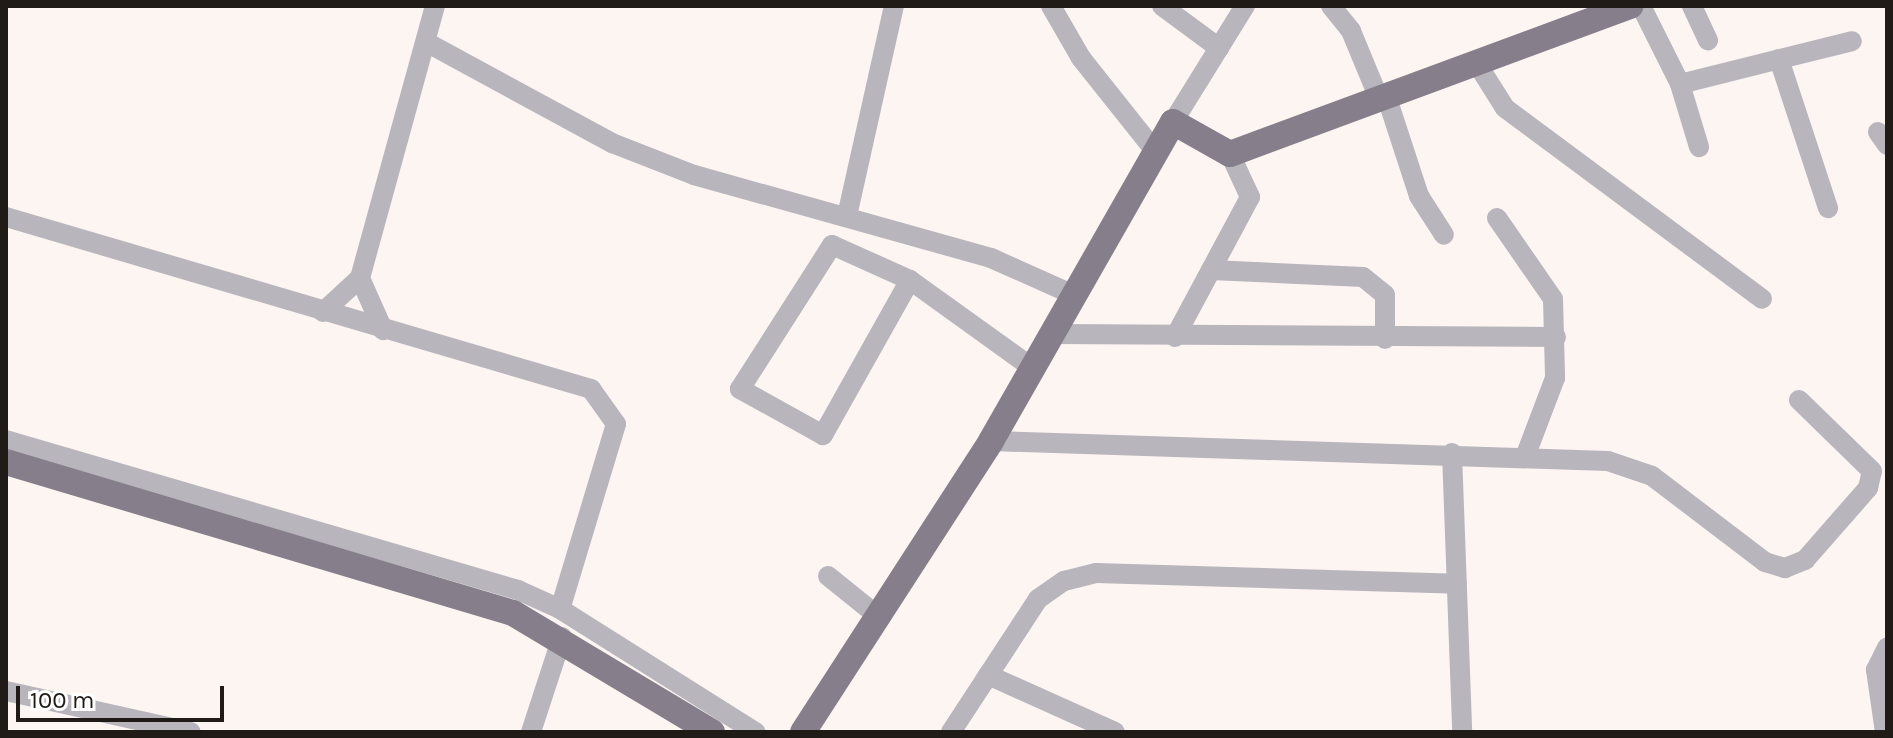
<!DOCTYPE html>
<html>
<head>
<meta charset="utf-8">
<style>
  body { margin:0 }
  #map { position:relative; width:1893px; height:738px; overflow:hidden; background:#fcf5f2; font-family:Karla,sans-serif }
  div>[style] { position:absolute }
  .minor>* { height:20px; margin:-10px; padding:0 10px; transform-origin:10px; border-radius:10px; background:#b9b5bc }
  .major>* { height:26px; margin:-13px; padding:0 13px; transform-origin:13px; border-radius:13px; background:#867f8b }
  span { translate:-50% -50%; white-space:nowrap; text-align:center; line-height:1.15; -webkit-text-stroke:8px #fff; paint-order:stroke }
  .frame { position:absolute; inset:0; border:8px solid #211b18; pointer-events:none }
  .scale { position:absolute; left:16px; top:686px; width:208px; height:36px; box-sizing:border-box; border:4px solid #211b18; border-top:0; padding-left:10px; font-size:24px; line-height:28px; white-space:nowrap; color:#211b18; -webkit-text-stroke:6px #fff; paint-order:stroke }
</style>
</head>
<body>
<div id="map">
  <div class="minor">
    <div style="left:1051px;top:6px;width:60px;rotate:60deg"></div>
    <div style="left:1081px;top:58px;width:119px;rotate:51.5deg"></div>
    <div style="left:1162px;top:6px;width:71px;rotate:36.4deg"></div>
    <div style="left:1331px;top:6px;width:32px;rotate:51deg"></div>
    <div style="left:1351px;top:31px;width:76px;rotate:67.5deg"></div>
    <div style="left:1641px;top:6px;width:87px;rotate:63.4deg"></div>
    <div style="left:1680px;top:84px;width:66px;rotate:73.2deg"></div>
    <div style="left:1692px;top:6px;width:38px;rotate:65deg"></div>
    <div style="left:426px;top:42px;width:212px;rotate:28.5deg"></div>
    <div style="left:612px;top:143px;width:88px;rotate:21.3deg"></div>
    <div style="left:694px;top:175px;width:308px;rotate:15.6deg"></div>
    <div style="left:991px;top:258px;width:91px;rotate:24deg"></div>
    <div style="left:1779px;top:59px;width:157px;rotate:71.8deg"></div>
    <div style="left:1476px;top:62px;width:54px;rotate:57.8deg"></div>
    <div style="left:1505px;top:108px;width:320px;rotate:36.6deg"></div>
    <div style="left:1680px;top:84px;width:177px;rotate:-14deg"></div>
    <div style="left:1387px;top:98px;width:103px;rotate:71.9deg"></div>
    <div style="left:1419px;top:196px;width:46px;rotate:57.3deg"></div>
    <div style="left:1173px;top:122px;width:137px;rotate:-58.2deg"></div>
    <div style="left:1878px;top:132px;width:16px;rotate:55deg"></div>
    <div style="left:847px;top:216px;width:215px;rotate:-77.4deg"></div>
    <div style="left:6px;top:217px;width:610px;rotate:16.38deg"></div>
    <div style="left:591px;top:389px;width:43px;rotate:54.5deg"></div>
    <div style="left:616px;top:424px;width:193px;rotate:106.8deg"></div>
    <div style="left:1497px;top:218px;width:98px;rotate:55.3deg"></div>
    <div style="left:1553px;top:299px;width:79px;rotate:88.5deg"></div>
    <div style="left:1555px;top:378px;width:85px;rotate:110.8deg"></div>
    <div style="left:1211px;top:270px;width:152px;rotate:2.6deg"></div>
    <div style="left:1363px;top:277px;width:28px;rotate:39deg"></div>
    <div style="left:1385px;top:295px;width:44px;rotate:90deg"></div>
    <div style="left:360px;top:278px;width:57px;rotate:66.1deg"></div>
    <div style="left:910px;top:280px;width:178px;rotate:119.3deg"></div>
    <div style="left:823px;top:435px;width:95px;rotate:-151deg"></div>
    <div style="left:740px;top:389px;width:171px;rotate:-57.4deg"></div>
    <div style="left:832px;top:245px;width:85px;rotate:24.2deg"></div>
    <div style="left:910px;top:280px;width:153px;rotate:35.7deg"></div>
    <div style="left:323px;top:312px;width:50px;rotate:-42.6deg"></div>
    <div style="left:360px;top:278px;width:282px;rotate:-74.6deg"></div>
    <div style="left:1054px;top:334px;width:502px;rotate:0.34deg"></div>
    <div style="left:1175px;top:337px;width:159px;rotate:-61.8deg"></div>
    <div style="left:1250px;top:197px;width:47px;rotate:-114.9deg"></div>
    <div style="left:6px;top:440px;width:534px;rotate:16.33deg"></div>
    <div style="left:518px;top:590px;width:46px;rotate:24.3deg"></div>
    <div style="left:560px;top:609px;width:231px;rotate:32.2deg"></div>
    <div style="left:991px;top:441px;width:617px;rotate:1.86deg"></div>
    <div style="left:1608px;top:461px;width:46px;rotate:18.8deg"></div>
    <div style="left:1652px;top:476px;width:142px;rotate:37.3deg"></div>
    <div style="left:1765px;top:562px;width:21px;rotate:17deg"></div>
    <div style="left:1785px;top:568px;width:22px;rotate:-22deg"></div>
    <div style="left:1805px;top:560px;width:96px;rotate:-48.8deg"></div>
    <div style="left:1868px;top:488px;width:17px;rotate:-77deg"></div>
    <div style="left:1872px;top:471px;width:102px;rotate:-135.8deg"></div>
    <div style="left:1452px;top:453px;width:279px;rotate:87.9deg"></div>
    <div style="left:828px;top:576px;width:67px;rotate:38.9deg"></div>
    <div style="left:988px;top:675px;width:139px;rotate:24.2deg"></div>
    <div style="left:6px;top:691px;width:189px;rotate:12.5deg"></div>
    <div style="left:531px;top:732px;width:100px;rotate:-71.9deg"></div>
    <div style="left:951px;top:732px;width:159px;rotate:-56.8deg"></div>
    <div style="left:1038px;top:599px;width:32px;rotate:-35deg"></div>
    <div style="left:1064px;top:581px;width:33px;rotate:-14deg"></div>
    <div style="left:1096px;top:573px;width:361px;rotate:1.7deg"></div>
    <div style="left:1885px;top:732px;width:63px;rotate:-98.3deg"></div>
    <div style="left:1876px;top:670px;width:25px;rotate:-64deg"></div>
  </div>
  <div class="major">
    <div style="left:6px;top:462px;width:529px;rotate:16.59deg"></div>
    <div style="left:513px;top:613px;width:232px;rotate:30.9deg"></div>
    <div style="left:803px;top:732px;width:346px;rotate:-57.1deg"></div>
    <div style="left:991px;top:441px;width:367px;rotate:-60.3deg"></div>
    <div style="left:1173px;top:122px;width:65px;rotate:29.3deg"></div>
    <div style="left:1230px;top:154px;width:427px;rotate:-20.3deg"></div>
  </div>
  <div class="frame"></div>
  <div class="scale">100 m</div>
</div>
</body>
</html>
